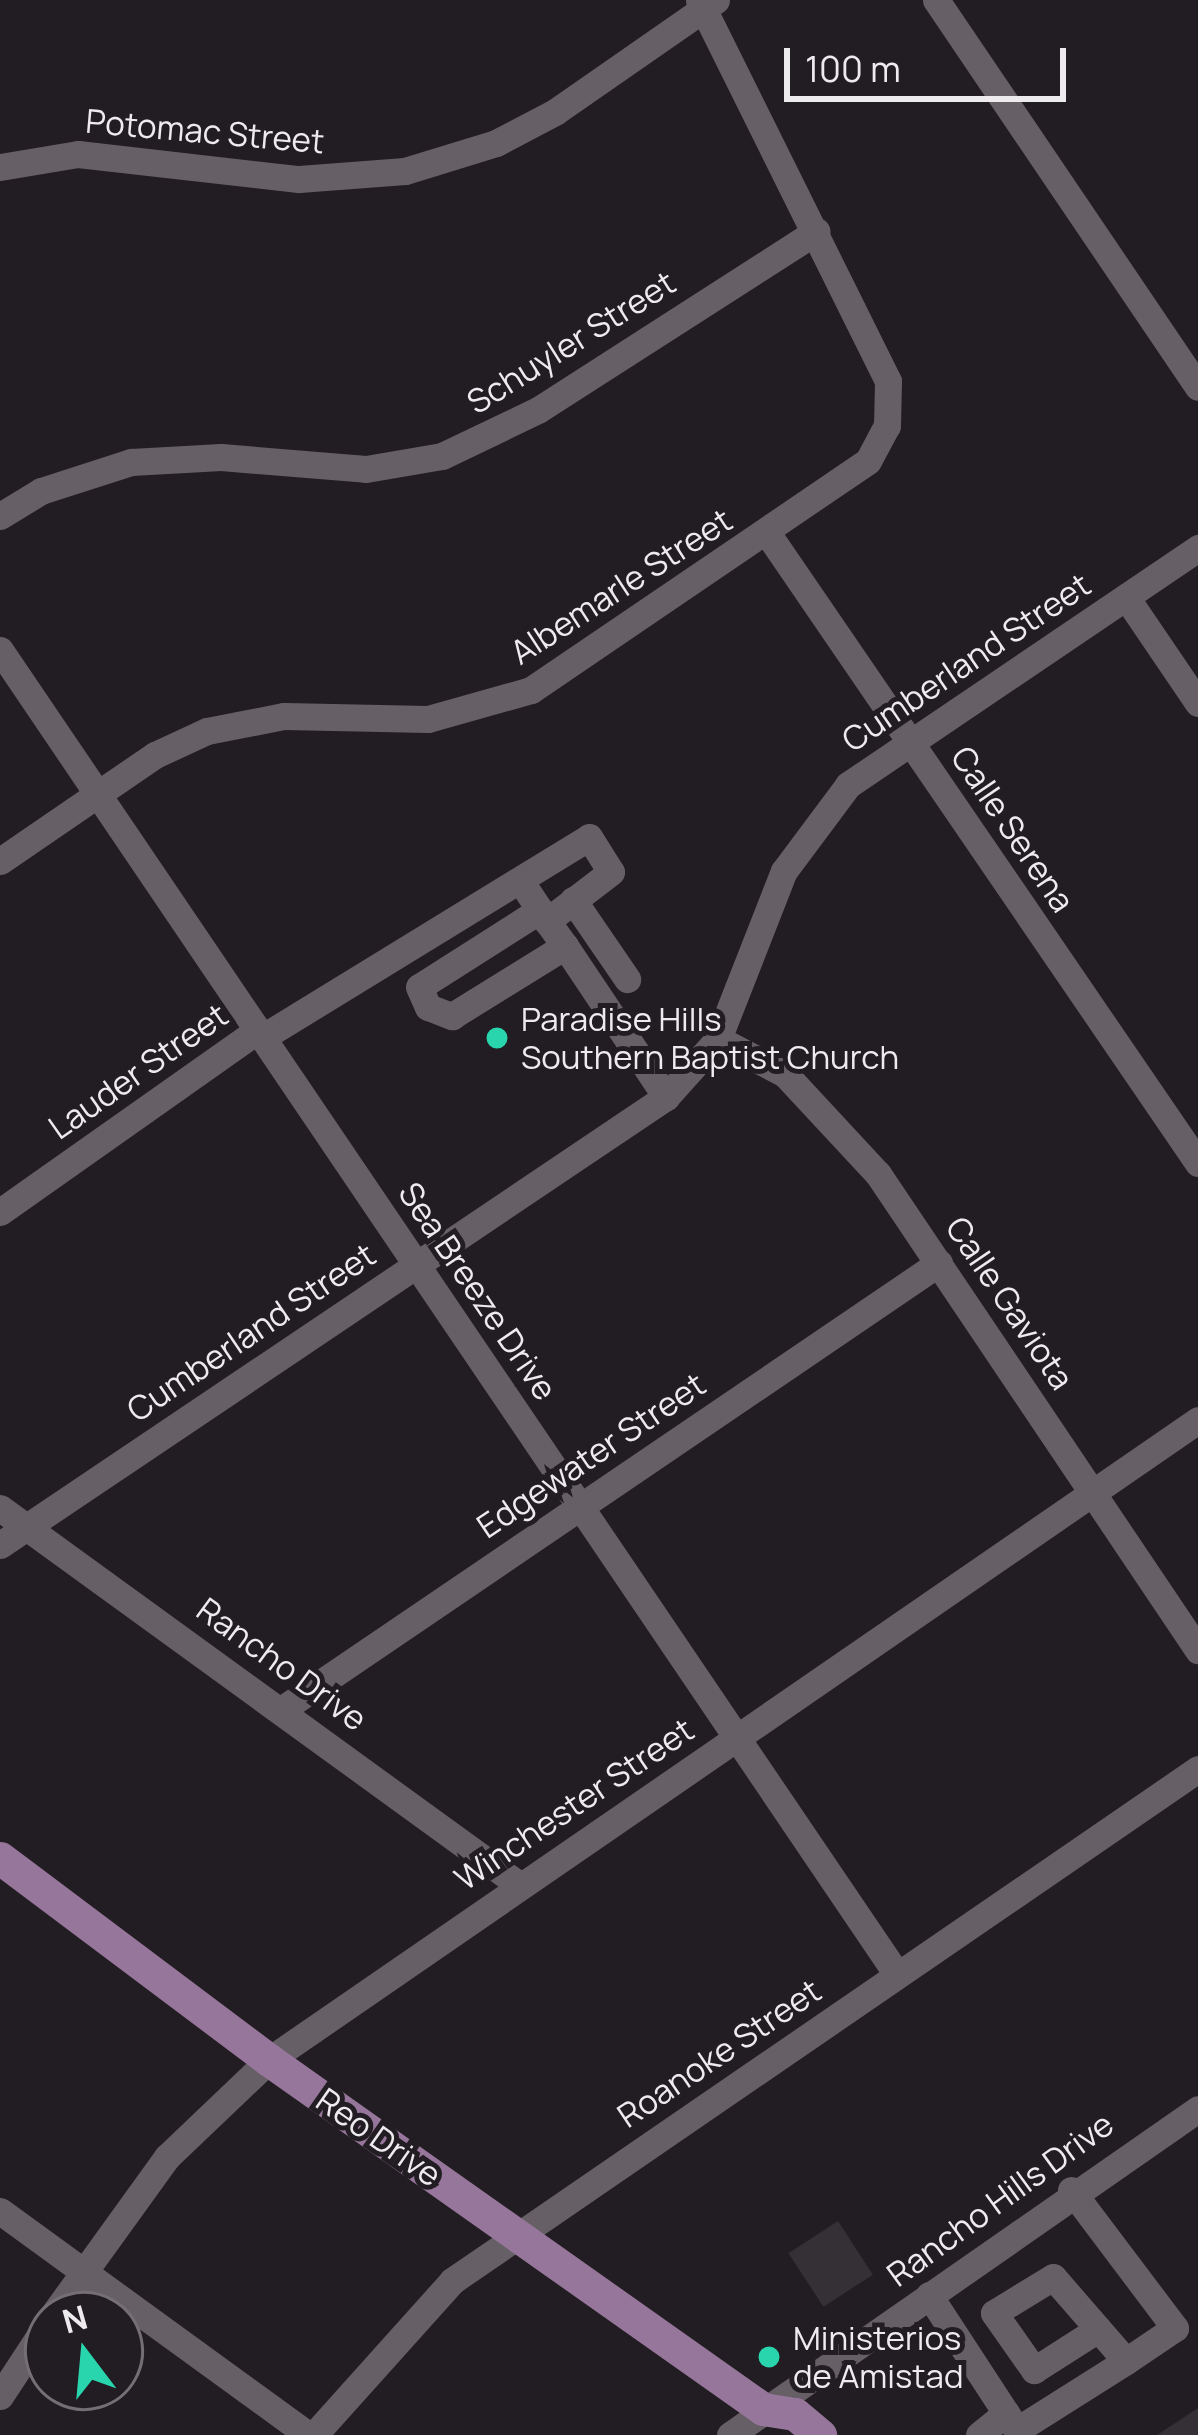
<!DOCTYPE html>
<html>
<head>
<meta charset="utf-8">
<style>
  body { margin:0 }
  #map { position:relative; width:1198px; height:2435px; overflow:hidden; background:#221d22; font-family:Manrope,sans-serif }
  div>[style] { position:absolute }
  .building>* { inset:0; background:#353036; transform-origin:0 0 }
  .minor>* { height:27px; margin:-13.5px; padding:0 13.5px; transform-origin:13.5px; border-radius:13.5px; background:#666066 }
  .major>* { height:33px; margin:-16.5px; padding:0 16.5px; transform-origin:16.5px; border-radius:16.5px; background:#97769b }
  .dots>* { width:33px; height:33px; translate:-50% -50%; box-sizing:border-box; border:6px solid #221d22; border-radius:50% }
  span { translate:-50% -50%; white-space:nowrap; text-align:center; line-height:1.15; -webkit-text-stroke:10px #221d22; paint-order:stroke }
  .street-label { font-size:33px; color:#eeebef }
  .poi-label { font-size:33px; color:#eeebef }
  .left { translate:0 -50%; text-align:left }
  .north { position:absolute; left:24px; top:2291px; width:120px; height:120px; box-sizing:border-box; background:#221d22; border:3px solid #746f74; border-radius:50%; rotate:344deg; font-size:33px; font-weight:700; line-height:48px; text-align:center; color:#eeebef }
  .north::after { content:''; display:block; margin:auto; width:42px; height:54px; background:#28d5ad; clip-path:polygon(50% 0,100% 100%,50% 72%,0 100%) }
  .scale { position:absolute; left:784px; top:48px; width:282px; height:54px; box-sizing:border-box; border:6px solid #eeebef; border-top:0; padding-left:15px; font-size:36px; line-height:42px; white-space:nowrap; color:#eeebef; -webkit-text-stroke:9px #221d22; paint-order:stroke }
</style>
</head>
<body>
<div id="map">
  <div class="building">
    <div style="left:838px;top:2221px;width:64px;height:59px;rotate:57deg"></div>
    <div style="clip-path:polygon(1198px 2408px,1198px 2435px,1157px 2435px)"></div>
  </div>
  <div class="minor">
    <div style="left:936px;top:0;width:467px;rotate:55.9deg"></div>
    <div style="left:0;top:167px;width:79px;rotate:-9.5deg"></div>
    <div style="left:78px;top:154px;width:222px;rotate:6.5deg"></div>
    <div style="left:299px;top:179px;width:106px;rotate:-4.3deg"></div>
    <div style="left:405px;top:171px;width:95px;rotate:-17.1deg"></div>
    <div style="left:496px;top:143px;width:67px;rotate:-27.7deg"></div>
    <div style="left:555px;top:112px;width:196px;rotate:-34.8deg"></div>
    <div style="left:0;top:516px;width:48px;rotate:-31.4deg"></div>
    <div style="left:41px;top:491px;width:95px;rotate:-17.9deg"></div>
    <div style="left:131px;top:462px;width:90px;rotate:-3.2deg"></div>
    <div style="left:221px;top:457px;width:145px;rotate:4.7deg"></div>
    <div style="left:366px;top:469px;width:77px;rotate:-9.7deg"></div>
    <div style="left:442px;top:456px;width:106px;rotate:-25.6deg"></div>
    <div style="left:538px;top:410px;width:331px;rotate:-32.7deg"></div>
    <div style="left:768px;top:534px;width:762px;rotate:55.64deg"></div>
    <div style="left:1126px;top:597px;width:128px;rotate:55.8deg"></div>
    <div style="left:0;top:650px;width:1598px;rotate:55.89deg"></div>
    <div style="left:0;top:861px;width:188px;rotate:-34.4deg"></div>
    <div style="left:155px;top:755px;width:57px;rotate:-24.8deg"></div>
    <div style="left:207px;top:731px;width:78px;rotate:-11deg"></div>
    <div style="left:284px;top:716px;width:144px;rotate:1.2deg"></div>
    <div style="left:428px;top:719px;width:107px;rotate:-15.7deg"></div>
    <div style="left:531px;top:690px;width:407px;rotate:-34.2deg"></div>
    <div style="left:868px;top:461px;width:40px;rotate:-62deg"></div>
    <div style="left:887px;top:426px;width:45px;rotate:-88.7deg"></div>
    <div style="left:888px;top:381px;width:425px;rotate:-116.4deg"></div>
    <div style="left:573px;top:900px;width:96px;rotate:55.6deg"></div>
    <div style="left:540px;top:910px;width:143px;rotate:147.5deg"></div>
    <div style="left:419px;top:987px;width:22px;rotate:66deg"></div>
    <div style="left:428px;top:1007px;width:26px;rotate:21deg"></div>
    <div style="left:452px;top:1016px;width:133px;rotate:-31.8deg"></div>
    <div style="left:565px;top:946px;width:31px;rotate:-126deg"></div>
    <div style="left:565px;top:946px;width:182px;rotate:56.2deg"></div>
    <div style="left:263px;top:1037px;width:382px;rotate:-31.5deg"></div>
    <div style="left:589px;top:837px;width:41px;rotate:57.8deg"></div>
    <div style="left:611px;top:872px;width:81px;rotate:142.6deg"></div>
    <div style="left:547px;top:921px;width:49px;rotate:-123.4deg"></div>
    <div style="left:718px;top:1039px;width:76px;rotate:27.6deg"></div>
    <div style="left:785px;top:1074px;width:137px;rotate:47.1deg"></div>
    <div style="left:878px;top:1174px;width:574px;rotate:56.09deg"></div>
    <div style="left:0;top:1212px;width:316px;rotate:-35.2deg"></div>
    <div style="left:0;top:1508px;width:640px;rotate:35.97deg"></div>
    <div style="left:0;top:1545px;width:803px;rotate:-33.93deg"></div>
    <div style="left:666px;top:1097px;width:78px;rotate:-48.1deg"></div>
    <div style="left:718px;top:1039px;width:180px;rotate:-68.6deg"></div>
    <div style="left:784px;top:871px;width:107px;rotate:-53.3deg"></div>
    <div style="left:848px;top:785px;width:423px;rotate:-34.1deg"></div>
    <div style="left:284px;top:1708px;width:792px;rotate:-34.19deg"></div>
    <div style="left:1071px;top:2190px;width:173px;rotate:53deg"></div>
    <div style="left:1175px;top:2328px;width:59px;rotate:146deg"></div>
    <div style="left:0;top:2211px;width:381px;rotate:36deg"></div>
    <div style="left:929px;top:2295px;width:161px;rotate:56.9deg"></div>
    <div style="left:1017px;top:2430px;width:129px;rotate:-32.3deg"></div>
    <div style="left:1126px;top:2361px;width:111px;rotate:-131deg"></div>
    <div style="left:1053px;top:2277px;width:69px;rotate:148.6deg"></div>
    <div style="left:994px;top:2313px;width:70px;rotate:54.9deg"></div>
    <div style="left:1034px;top:2370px;width:76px;rotate:-32.6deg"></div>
    <div style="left:53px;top:2315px;width:195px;rotate:-54.2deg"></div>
    <div style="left:167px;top:2157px;width:141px;rotate:-43.6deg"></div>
    <div style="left:269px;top:2060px;width:1128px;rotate:-34.56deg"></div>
    <div style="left:0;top:2396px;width:87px;rotate:-56.7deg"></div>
    <div style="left:314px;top:2435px;width:207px;rotate:-48.1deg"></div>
    <div style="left:452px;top:2281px;width:905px;rotate:-34.46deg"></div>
    <div style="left:730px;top:2435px;width:570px;rotate:-34.86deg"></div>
    <div style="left:979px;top:2435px;width:35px;rotate:-39deg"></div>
  </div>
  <div class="major">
    <div style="left:0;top:1858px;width:336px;rotate:36.9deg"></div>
    <div style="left:269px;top:2060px;width:605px;rotate:35.24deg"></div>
    <div style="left:763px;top:2409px;width:32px;rotate:9deg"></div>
    <div style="left:795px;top:2414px;width:33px;rotate:40deg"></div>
  </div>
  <div class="dots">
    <div style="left:497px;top:1038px;background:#28d5ad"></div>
    <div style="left:769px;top:2357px;background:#28d5ad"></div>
  </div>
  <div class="street-label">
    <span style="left:205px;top:131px;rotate:5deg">Potomac Street</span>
    <span style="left:571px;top:342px;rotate:-32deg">Schuyler Street</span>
    <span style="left:621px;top:586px;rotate:-33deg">Albemarle Street</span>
    <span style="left:966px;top:662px;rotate:-34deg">Cumberland Street</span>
    <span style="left:1013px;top:829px;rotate:56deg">Calle Serena</span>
    <span style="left:138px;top:1071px;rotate:-35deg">Lauder Street</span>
    <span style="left:478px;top:1291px;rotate:56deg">Sea Breeze Drive</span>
    <span style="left:1010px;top:1303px;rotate:56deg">Calle Gaviota</span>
    <span style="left:251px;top:1332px;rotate:-34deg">Cumberland Street</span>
    <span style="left:591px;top:1455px;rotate:-34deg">Edgewater Street</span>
    <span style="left:282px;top:1664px;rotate:36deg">Rancho Drive</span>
    <span style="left:574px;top:1804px;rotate:-34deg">Winchester Street</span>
    <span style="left:719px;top:2053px;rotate:-34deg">Roanoke Street</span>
    <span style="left:379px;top:2137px;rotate:35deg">Reo Drive</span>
    <span style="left:1000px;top:2199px;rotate:-36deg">Rancho Hills Drive</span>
  </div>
  <div class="poi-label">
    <span class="left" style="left:521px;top:1038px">Paradise Hills<br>Southern Baptist Church</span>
    <span class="left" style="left:793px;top:2357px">Ministerios<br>de Amistad</span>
  </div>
  <div class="north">N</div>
  <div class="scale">100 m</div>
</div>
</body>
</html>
